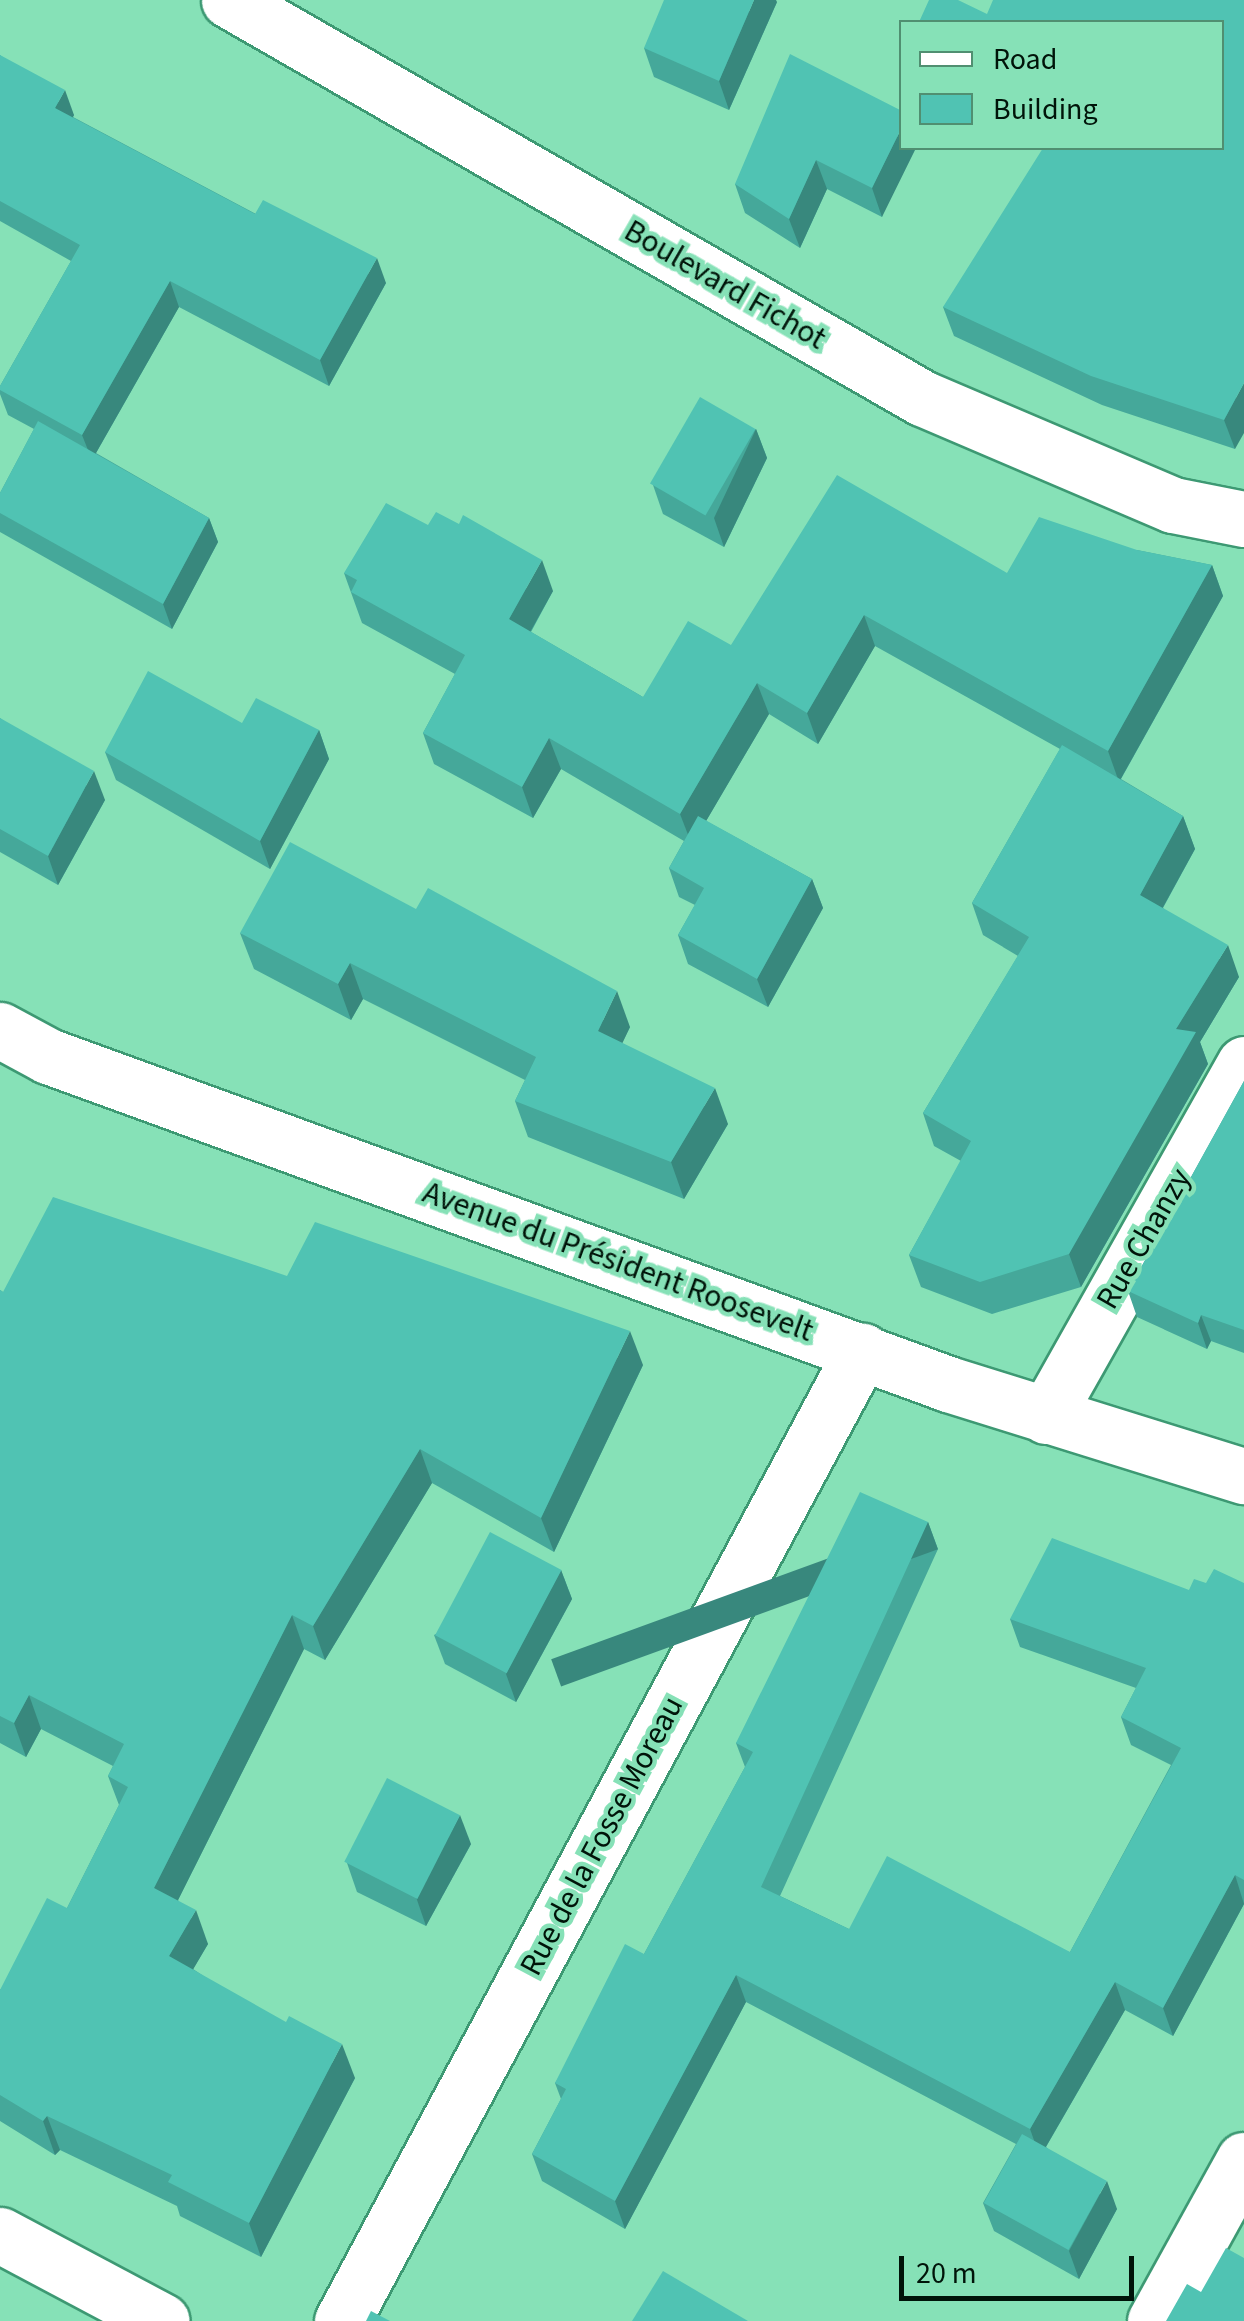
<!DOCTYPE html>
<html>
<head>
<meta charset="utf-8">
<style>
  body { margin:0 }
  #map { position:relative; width:1244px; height:2321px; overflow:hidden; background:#86e1b7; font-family:"Source Sans 3",sans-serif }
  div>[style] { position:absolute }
  .roads { filter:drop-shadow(2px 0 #3d9973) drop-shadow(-2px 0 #3d9973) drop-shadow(0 2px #3d9973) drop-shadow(0 -2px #3d9973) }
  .minor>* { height:55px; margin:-27.5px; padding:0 27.5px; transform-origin:27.5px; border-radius:27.5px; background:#fff }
  .wall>* { inset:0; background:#45a89a }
  .shaded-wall>* { inset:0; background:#38887d; transform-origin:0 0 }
  .building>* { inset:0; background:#50c3b3; transform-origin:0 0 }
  span { translate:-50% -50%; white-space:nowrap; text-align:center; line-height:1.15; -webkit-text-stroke:9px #86e1b7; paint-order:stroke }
  .street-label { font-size:32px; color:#001409 }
  .legend { position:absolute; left:899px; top:20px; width:325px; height:130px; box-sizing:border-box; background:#86e1b7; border:2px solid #508f71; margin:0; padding:12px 18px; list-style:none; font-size:30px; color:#001409 }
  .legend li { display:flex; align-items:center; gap:20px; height:50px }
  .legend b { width:50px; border:2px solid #508f71 }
  .scale { position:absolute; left:899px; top:2256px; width:235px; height:45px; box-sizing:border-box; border:5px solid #001409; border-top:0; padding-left:12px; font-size:30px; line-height:35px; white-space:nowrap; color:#001409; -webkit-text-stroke:8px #86e1b7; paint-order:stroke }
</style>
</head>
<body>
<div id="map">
  <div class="roads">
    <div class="minor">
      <div style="left:229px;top:0;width:799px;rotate:29.87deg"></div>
      <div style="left:922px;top:398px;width:273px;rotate:23.1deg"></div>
      <div style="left:1173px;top:505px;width:72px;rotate:11.2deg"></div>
      <div style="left:0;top:1030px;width:55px;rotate:28.4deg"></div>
      <div style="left:48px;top:1056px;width:958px;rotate:20.02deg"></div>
      <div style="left:948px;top:1384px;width:310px;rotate:17.3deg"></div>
      <div style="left:1046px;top:1416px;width:404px;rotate:-60.6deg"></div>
      <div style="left:0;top:2235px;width:183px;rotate:28deg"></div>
      <div style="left:342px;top:2321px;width:1101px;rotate:-61.81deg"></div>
      <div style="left:1155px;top:2321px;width:184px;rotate:-61.1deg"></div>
    </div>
  </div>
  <div class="wall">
    <div style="clip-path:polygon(1244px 0,1235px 449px,1102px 405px,954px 336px,943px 307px,1222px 148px,987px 14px)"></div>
    <div style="clip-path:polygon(777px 2px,729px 110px,654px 77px,644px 48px)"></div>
    <div style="clip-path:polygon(0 55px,74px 115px,73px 117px,386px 283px,329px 386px,179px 307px,96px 453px,209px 518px,218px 542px,172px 629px,0 532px,0 493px,34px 429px,8px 415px,0 394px,0 386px,71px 261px,0 221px)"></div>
    <div style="clip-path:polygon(902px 111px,882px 217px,827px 189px,800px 248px,745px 213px,735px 184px)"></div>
    <div style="clip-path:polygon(756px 429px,767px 458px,724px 547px,663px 514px,653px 485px)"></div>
    <div style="clip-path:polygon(1137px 550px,1212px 565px,1223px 596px,1121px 779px,1183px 816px,1195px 849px,1163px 908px,1239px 977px,1200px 1042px,1208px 1064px,1081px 1287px,992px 1314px,921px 1287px,909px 1255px,961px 1161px,934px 1146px,923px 1113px,1018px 956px,983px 935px,972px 903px,1060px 749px,875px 646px,818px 744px,769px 714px,706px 821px,812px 879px,823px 908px,768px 1007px,688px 964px,678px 935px,695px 905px,679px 897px,669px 868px,684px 841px,561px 769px,533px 818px,434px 764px,423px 733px,455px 674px,362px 623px,344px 573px,553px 591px,531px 632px,643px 697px,731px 645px,1007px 573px)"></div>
    <div style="clip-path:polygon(0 718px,105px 800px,58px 885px,0 852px)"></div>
    <div style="clip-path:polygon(242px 723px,319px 730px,329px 759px,270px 869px,116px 780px,105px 752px)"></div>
    <div style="clip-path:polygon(240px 933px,630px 1027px,622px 1043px,728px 1124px,684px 1199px,528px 1137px,515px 1101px,525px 1080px,363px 999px,351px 1020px,254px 969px)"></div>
    <div style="clip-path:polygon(1244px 1081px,1244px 1353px,1211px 1341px,1207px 1349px,1137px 1317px,1128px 1291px)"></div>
    <div style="clip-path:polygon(287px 1276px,643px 1365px,554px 1552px,432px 1483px,325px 1660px,304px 1649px,178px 1900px,208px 1944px,193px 1969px,355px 2078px,261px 2257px,180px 2216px,177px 2206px,60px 2150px,55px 2155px,0 2121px,0 1990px,67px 1908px,119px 1805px,108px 1776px,113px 1766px,41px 1729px,26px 1757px,0 1743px,0 1290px,3px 1292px)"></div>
    <div style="clip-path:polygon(928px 1522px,938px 1549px,780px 1896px,849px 1929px,1070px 1952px,1171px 1765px,1131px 1745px,1121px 1717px,1136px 1688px,1020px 1647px,1010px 1619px,1189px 1590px,1206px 1583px,1244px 1583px,1244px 1904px,1173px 2036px,1125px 2010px,1046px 2147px,1117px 2209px,1079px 2279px,994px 2231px,983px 2203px,1016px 2144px,746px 2002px,625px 2229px,542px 2181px,532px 2154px,561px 2099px,555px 2083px,644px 1954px,745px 1767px,736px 1743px)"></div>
    <div style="clip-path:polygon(561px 1570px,572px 1599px,516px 1702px,445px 1664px,434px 1635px)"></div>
    <div style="clip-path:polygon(471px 1844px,426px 1926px,357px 1892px,347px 1863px)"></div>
  </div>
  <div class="shaded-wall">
    <div style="clip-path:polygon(754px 0,776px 0,777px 2px,729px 110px,719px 81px)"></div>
    <div style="clip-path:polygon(65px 90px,74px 115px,64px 133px,55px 108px)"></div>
    <div style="clip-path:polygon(902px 127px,902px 148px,916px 148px,882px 217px,872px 188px)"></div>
    <div style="clip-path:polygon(816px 160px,827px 189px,800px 248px,789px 219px)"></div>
    <div style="clip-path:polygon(377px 258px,386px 283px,329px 386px,320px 360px)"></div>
    <div style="clip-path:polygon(170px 281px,179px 307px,92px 460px,82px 435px)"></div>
    <div style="clip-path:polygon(1244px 383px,1244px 433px,1235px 449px,1224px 420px)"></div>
    <div style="clip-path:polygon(756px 429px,767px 458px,724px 547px,714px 518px)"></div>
    <div style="clip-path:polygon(209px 518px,218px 542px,172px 629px,163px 604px)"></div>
    <div style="clip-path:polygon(542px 560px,553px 591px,520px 650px,509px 619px)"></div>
    <div style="clip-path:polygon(1212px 565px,1223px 596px,1119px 782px,1108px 751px)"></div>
    <div style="clip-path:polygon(864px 615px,875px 646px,818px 744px,807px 713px)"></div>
    <div style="clip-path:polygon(757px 683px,769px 714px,692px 845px,680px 814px)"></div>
    <div style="clip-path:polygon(319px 730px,329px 759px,270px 869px,260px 841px)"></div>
    <div style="clip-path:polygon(549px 738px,561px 769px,533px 818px,522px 787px)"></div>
    <div style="clip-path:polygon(94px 771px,105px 800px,58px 885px,48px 856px)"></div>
    <div style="clip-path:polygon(1183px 816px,1195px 849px,1152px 927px,1140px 895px)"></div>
    <div style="clip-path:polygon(812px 879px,823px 908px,768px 1007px,757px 979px)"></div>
    <div style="clip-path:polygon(1228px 945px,1239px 977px,1200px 1042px,1208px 1064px,1081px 1287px,1069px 1254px,1176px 1029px)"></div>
    <div style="clip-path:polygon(350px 963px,363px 999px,351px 1020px,338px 984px)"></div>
    <div style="clip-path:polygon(617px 991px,630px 1027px,611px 1067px,598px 1031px)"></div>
    <div style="clip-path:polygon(715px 1088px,728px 1124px,684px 1199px,671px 1162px)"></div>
    <div style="clip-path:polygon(1201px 1315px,1211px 1341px,1207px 1349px,1198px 1323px)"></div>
    <div style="clip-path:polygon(630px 1331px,643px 1365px,554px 1552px,541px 1518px)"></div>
    <div style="clip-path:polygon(420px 1449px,432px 1483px,325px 1660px,313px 1626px)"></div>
    <div style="left:928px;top:1522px;width:29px;height:401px;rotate:70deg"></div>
    <div style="clip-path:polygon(561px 1570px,572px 1599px,516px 1702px,506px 1674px)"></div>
    <div style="clip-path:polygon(292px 1615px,304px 1649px,167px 1922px,154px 1888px)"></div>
    <div style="clip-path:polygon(29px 1695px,41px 1729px,26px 1757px,14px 1723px)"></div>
    <div style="clip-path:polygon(460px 1815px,471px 1844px,426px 1926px,416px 1897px)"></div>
    <div style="clip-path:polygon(1235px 1875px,1244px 1904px,1173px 2036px,1163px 2008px)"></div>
    <div style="clip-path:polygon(196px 1910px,208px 1944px,181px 1990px,169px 1956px)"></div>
    <div style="clip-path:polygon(736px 1975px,746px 2002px,625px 2229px,615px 2201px)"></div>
    <div style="clip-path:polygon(1115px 1982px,1125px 2010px,1040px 2157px,1030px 2129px)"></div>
    <div style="clip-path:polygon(342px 2044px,355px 2078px,261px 2257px,249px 2223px)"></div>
    <div style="clip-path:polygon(47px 2116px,60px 2150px,55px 2155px,43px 2121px)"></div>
    <div style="clip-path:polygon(1107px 2181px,1117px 2209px,1079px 2279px,1069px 2251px)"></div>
  </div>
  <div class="building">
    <div style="clip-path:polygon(664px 0,754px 0,719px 81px,644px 48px)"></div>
    <div style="clip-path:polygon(929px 0,958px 0,987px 14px,993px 0,1244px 0,1244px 383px,1224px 420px,1091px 376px,943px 307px,1043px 148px,1222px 148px,1222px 22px,919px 22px)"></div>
    <div style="clip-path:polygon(790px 54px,902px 111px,902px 127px,872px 188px,816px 160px,789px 219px,735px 184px)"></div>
    <div style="clip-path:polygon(0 55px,65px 90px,55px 108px,255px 214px,263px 200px,377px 258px,320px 360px,170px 281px,82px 435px,0 390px,0 386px,80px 245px,0 201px)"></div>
    <div style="left:700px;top:397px;width:64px;height:100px;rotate:30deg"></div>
    <div style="clip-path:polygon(38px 421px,209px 518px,163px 604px,0 513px,0 493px)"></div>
    <div style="clip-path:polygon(837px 475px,1007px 573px,1039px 517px,1137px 550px,1212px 565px,1108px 751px,864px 615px,807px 713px,757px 683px,680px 814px,549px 738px,522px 787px,423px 733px,465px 655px,351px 592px,357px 580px,344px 573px,386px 503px,428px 525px,436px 512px,459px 524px,463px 515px,542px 560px,509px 619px,643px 697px,688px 621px,731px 645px)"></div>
    <div style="clip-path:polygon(148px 671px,242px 723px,256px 698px,319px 730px,260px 841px,105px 752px)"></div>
    <div style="clip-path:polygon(0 718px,94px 771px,48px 856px,0 829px)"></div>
    <div style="clip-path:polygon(1062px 745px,1183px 816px,1140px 895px,1228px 945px,1176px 1029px,1196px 1032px,1069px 1254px,980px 1282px,909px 1255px,971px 1141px,923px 1113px,1029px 937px,972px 903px)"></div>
    <div style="clip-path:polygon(698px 816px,812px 879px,757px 979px,678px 935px,704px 888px,669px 868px)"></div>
    <div style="clip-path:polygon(290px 842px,416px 909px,428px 888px,617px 991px,598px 1031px,715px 1088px,671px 1162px,515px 1101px,536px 1057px,350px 963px,338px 984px,240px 933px)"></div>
    <div style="clip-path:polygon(1244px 1081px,1244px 1330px,1201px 1315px,1198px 1323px,1128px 1291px)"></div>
    <div style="clip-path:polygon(53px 1197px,287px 1276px,315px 1222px,630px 1331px,541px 1518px,420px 1449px,313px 1626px,292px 1615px,154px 1888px,196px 1910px,169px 1956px,286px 2022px,289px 2016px,342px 2044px,249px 2223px,168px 2182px,172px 2175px,47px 2116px,43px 2121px,0 2095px,0 1990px,47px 1898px,67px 1908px,128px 1787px,108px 1776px,124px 1744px,29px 1695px,14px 1723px,0 1716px,0 1290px,3px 1292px)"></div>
    <div style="clip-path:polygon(860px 1492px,928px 1522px,761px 1887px,849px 1929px,887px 1856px,1070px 1952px,1181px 1748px,1121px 1717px,1146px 1668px,1010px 1619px,1052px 1538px,1189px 1590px,1194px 1579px,1206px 1583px,1214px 1569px,1244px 1583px,1244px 1880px,1235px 1875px,1163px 2008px,1115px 1982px,1030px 2129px,736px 1975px,615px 2201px,532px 2154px,566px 2089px,555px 2083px,625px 1944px,644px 1954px,753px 1752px,736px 1743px)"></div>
    <div style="left:490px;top:1532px;width:81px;height:117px;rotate:28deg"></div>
    <div style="left:387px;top:1778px;width:82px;height:94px;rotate:27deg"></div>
    <div style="left:1022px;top:2134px;width:97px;height:79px;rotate:29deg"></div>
    <div style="clip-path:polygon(1226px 2248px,1244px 2258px,1244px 2321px,1166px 2321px,1187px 2284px,1201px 2292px)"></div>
    <div style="clip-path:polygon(663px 2271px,748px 2321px,632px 2321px)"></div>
    <div style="clip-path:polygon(371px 2311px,390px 2321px,366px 2321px)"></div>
  </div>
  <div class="street-label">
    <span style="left:725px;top:285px;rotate:30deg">Boulevard Fichot</span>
    <span style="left:1144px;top:1239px;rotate:-60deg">Rue Chanzy</span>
    <span style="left:618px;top:1262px;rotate:20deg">Avenue du Président Roosevelt</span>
    <span style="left:602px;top:1836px;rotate:-62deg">Rue de la Fosse Moreau</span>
  </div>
  <ul class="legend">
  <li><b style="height:12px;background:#fff"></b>Road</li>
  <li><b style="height:28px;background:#50c3b3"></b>Building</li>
  </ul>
  <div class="scale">20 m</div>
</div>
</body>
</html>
